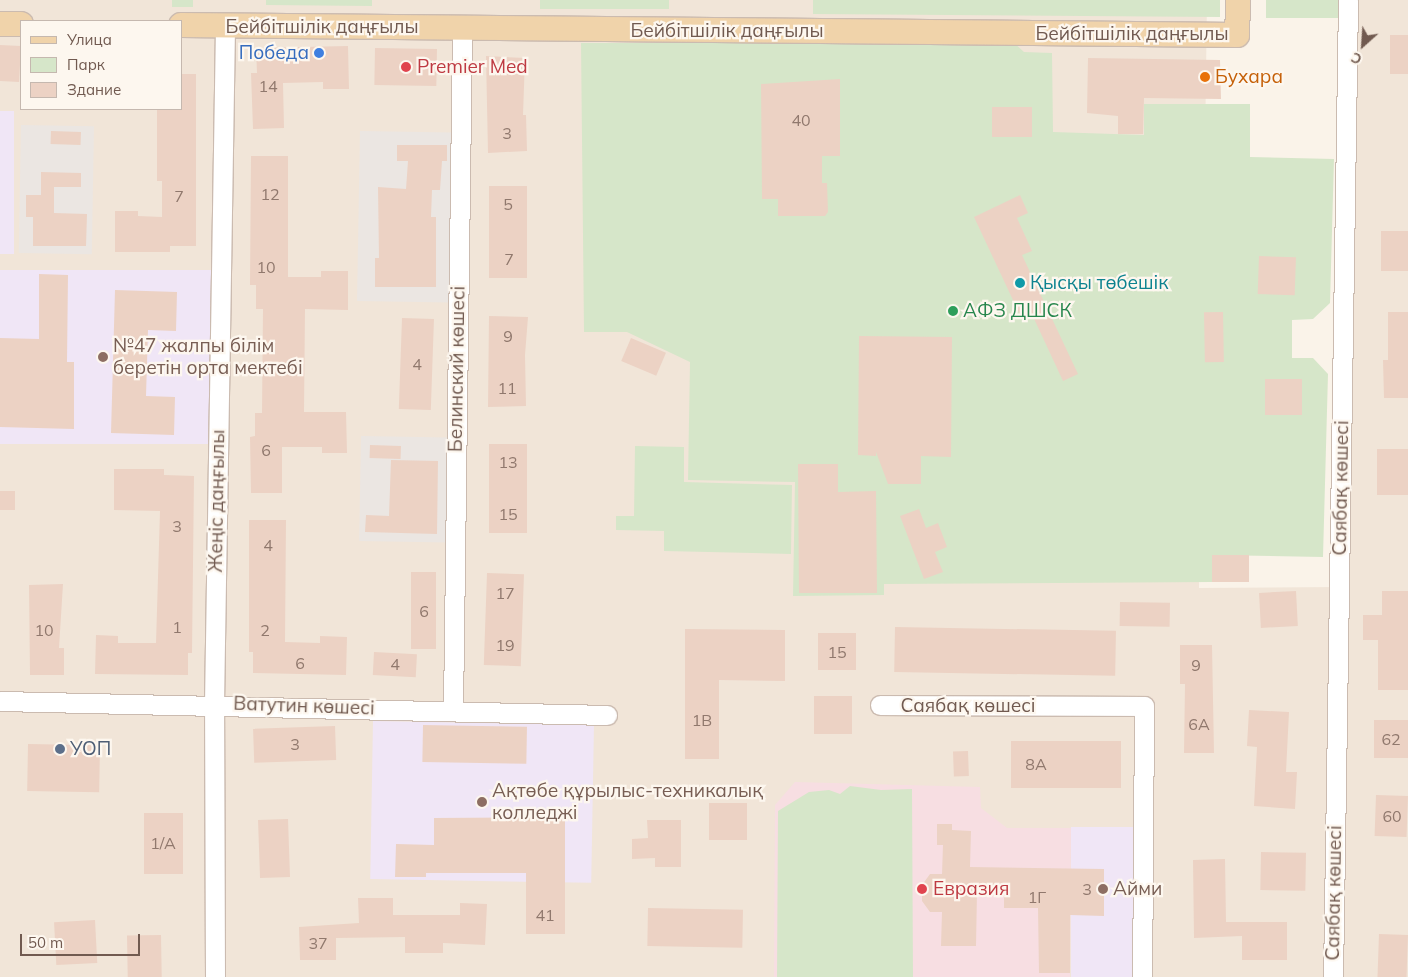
<!DOCTYPE html>
<html>
<head>
<meta charset="utf-8">
<style>
  body { margin:0 }
  #map { position:relative; width:1408px; height:977px; overflow:hidden; background:#faf3e9; font-family:Mulish,sans-serif }
  div>[style] { position:absolute }
  .residential>* { inset:0; background:#f1e5d8 }
  .industrial>* { inset:0; background:#ebe6e2; transform-origin:0 0 }
  .education>* { inset:0; background:#f0e6f6; transform-origin:0 0 }
  .medical>* { inset:0; background:#f7dee2 }
  .green>* { inset:0; background:#d6e6c9; transform-origin:0 0 }
  .building>* { inset:0; background:#ecd2c4; transform-origin:0 0 }
  .roads { filter:drop-shadow(1px 0 #cbbbb0) drop-shadow(-1px 0 #cbbbb0) drop-shadow(0 1px #cbbbb0) drop-shadow(0 -1px #cbbbb0) }
  .minor>* { height:19px; margin:-9.5px; padding:0 9.5px; transform-origin:9.5px; border-radius:9.5px; background:#fff }
  .major>* { height:24px; margin:-12px; padding:0 12px; transform-origin:12px; border-radius:12px; background:#f0d3aa }
  .dots>* { width:14px; height:14px; translate:-50% -50%; box-sizing:border-box; border:2px solid #fdf7ef; border-radius:50% }
  span { translate:-50% -50%; white-space:nowrap; text-align:center; line-height:1.15; -webkit-text-stroke:4.5px #fdf7ef; paint-order:stroke }
  .number-label { font-size:16px; color:#90786d }
  .number-label span { -webkit-text-stroke-width:0 }
  .street-label { font-size:19px; color:#715a50 }
  .shop-label { font-size:19px; color:#366cbe }
  .right { translate:-100% -50%; text-align:right }
  .health-label { font-size:19px; color:#be3a42 }
  .left { translate:0 -50%; text-align:left }
  .food-label { font-size:19px; color:#c56008 }
  .culture-label { font-size:19px; color:#0d838f }
  .leisure-label { font-size:19px; color:#27864d }
  .education-label { font-size:19px; color:#785e54 }
  .service-label { font-size:19px; color:#4e5e75 }
  .legend { position:absolute; left:20px; top:20px; width:162px; height:90px; box-sizing:border-box; background:#fdf7ef; border:1px solid #c5b8af; margin:0; padding:6px 9px; list-style:none; font-size:15px; color:#715a50 }
  .legend li { display:flex; align-items:center; gap:10px; height:25px }
  .legend b { width:25px; border:1px solid #c5b8af }
  .north { position:absolute; left:1338px; top:20px; width:50px; height:50px; -webkit-text-stroke:4px #fdf7ef; paint-order:stroke; rotate:206deg; font-size:14px; font-weight:700; line-height:20px; text-align:center; color:#715a50 }
  .north::after { content:''; display:block; margin:auto; width:18px; height:22px; background:#715a50; clip-path:polygon(50% 0,100% 100%,50% 72%,0 100%) }
  .scale { position:absolute; left:20px; top:934px; width:120px; height:22px; box-sizing:border-box; border:2px solid #715a50; border-top:0; padding-left:6px; font-size:15px; line-height:18px; white-space:nowrap; color:#715a50; -webkit-text-stroke:4px #fdf7ef; paint-order:stroke }
</style>
</head>
<body>
<div id="map">
  <div class="residential">
    <div style="clip-path:polygon(evenodd,0 0,1207px 0,1199px 588px,1339px 587px,1348px 0,1408px 0,1408px 977px,0 977px,0 0,21px 21px,181px 21px,181px 109px,21px 109px,21px 21px)"></div>
  </div>
  <div class="industrial">
    <div style="left:21px;top:125px;width:73px;height:128px;rotate:1deg"></div>
    <div style="left:360px;top:131px;width:92px;height:170px;rotate:1deg"></div>
    <div style="left:361px;top:436px;width:88px;height:105px;rotate:1deg"></div>
  </div>
  <div class="education">
    <div style="left:0;top:111px;width:14px;height:143px"></div>
    <div style="left:0;top:270px;width:211px;height:174px"></div>
    <div style="left:373px;top:721px;width:221px;height:158px;rotate:1deg"></div>
    <div style="left:1135px;top:827px;width:150px;height:64px;rotate:90deg"></div>
  </div>
  <div class="medical">
    <div style="clip-path:polygon(795px 782px,980px 787px,981px 808px,1007px 828px,1071px 828px,1070px 977px,774px 977px,775px 805px)"></div>
  </div>
  <div class="green">
    <div style="left:172px;top:0;width:21px;height:7px"></div>
    <div style="clip-path:polygon(266px 0,372px 0,372px 6px,266px 5px)"></div>
    <div style="left:540px;top:0;width:129px;height:9px"></div>
    <div style="clip-path:polygon(813px 0,1220px 0,1220px 17px,813px 14px)"></div>
    <div style="left:1266px;top:0;width:75px;height:18px"></div>
    <div style="clip-path:polygon(581px 43px,1014px 43px,1024px 52px,1052px 53px,1053px 132px,1144px 135px,1144px 104px,1250px 104px,1250px 157px,1334px 159px,1330px 303px,1313px 319px,1292px 320px,1292px 358px,1313px 358px,1328px 374px,1323px 557px,1212px 555px,1212px 582px,884px 584px,884px 595px,793px 596px,795px 482px,688px 480px,690px 362px,627px 332px,584px 332px)"></div>
    <div style="clip-path:polygon(635px 446px,684px 447px,684px 482px,792px 485px,791px 554px,664px 551px,664px 531px,616px 530px,616px 516px,634px 516px)"></div>
    <div style="clip-path:polygon(850px 786px,881px 790px,912px 789px,913px 977px,777px 977px,778px 811px,809px 792px,829px 790px,840px 794px)"></div>
  </div>
  <div class="building">
    <div style="left:1390px;top:35px;width:18px;height:39px"></div>
    <div style="left:0;top:45px;width:21px;height:36px;rotate:3deg"></div>
    <div style="clip-path:polygon(348px 46px,349px 89px,323px 89px,323px 82px,283px 83px,284px 128px,253px 129px,251px 73px,257px 73px,256px 48px)"></div>
    <div style="left:375px;top:48px;width:62px;height:37px;rotate:1deg"></div>
    <div style="clip-path:polygon(486px 56px,525px 58px,523px 115px,526px 115px,527px 151px,488px 153px)"></div>
    <div style="clip-path:polygon(1088px 58px,1220px 60px,1221px 99px,1144px 98px,1143px 134px,1118px 134px,1118px 116px,1087px 113px)"></div>
    <div style="clip-path:polygon(181px 74px,196px 74px,196px 246px,170px 246px,170px 252px,115px 252px,115px 211px,138px 211px,138px 216px,162px 217px,162px 181px,157px 181px,157px 109px,181px 109px)"></div>
    <div style="clip-path:polygon(840px 79px,840px 156px,822px 156px,822px 183px,827px 183px,828px 212px,825px 216px,778px 216px,778px 199px,762px 199px,761px 84px)"></div>
    <div style="left:992px;top:107px;width:40px;height:30px"></div>
    <div style="left:51px;top:131px;width:30px;height:13px;rotate:2deg"></div>
    <div style="clip-path:polygon(397px 145px,447px 145px,447px 161px,442px 161px,440px 190px,432px 190px,431px 217px,436px 217px,436px 287px,375px 287px,375px 258px,379px 258px,378px 187px,406px 189px,408px 161px,397px 161px)"></div>
    <div style="clip-path:polygon(251px 156px,288px 156px,288px 277px,321px 277px,321px 271px,348px 271px,348px 310px,305px 309px,304px 412px,346px 412px,347px 453px,322px 453px,322px 447px,282px 447px,282px 493px,251px 493px,250px 437px,255px 436px,255px 413px,262px 413px,263px 309px,256px 309px,256px 285px,250px 285px)"></div>
    <div style="clip-path:polygon(41px 172px,81px 173px,81px 187px,54px 187px,54px 213px,87px 214px,86px 246px,33px 246px,33px 217px,26px 217px,26px 195px,41px 195px)"></div>
    <div style="left:489px;top:186px;width:38px;height:92px"></div>
    <div style="clip-path:polygon(1020px 195px,1028px 213px,1017px 218px,1032px 251px,1022px 255px,1078px 374px,1063px 381px,1030px 310px,1020px 315px,974px 217px)"></div>
    <div style="left:1381px;top:231px;width:27px;height:40px"></div>
    <div style="left:1259px;top:256px;width:37px;height:38px;rotate:2deg"></div>
    <div style="clip-path:polygon(39px 274px,68px 275px,67px 362px,74px 362px,74px 429px,0 427px,0 338px,39px 339px)"></div>
    <div style="clip-path:polygon(115px 290px,177px 292px,176px 331px,148px 330px,146px 396px,175px 397px,174px 435px,111px 433px)"></div>
    <div style="left:1223px;top:312px;width:50px;height:19px;rotate:89deg"></div>
    <div style="clip-path:polygon(1388px 312px,1408px 312px,1408px 398px,1384px 398px,1383px 360px,1388px 360px)"></div>
    <div style="clip-path:polygon(489px 316px,528px 317px,525px 355px,526px 406px,488px 407px)"></div>
    <div style="left:402px;top:318px;width:32px;height:91px;rotate:2deg"></div>
    <div style="clip-path:polygon(859px 336px,952px 337px,951px 457px,921px 456px,921px 484px,888px 484px,876px 452px,876px 456px,858px 455px)"></div>
    <div style="left:631px;top:338px;width:38px;height:25px;rotate:23deg"></div>
    <div style="left:1265px;top:379px;width:37px;height:36px"></div>
    <div style="left:489px;top:444px;width:38px;height:89px"></div>
    <div style="left:370px;top:445px;width:31px;height:13px;rotate:2deg"></div>
    <div style="left:1377px;top:449px;width:31px;height:46px"></div>
    <div style="clip-path:polygon(391px 460px,438px 461px,437px 534px,365px 532px,366px 515px,389px 516px)"></div>
    <div style="clip-path:polygon(798px 464px,838px 464px,838px 492px,876px 491px,877px 593px,799px 593px)"></div>
    <div style="clip-path:polygon(114px 469px,164px 469px,164px 475px,194px 476px,192px 653px,188px 653px,188px 675px,95px 674px,96px 635px,118px 636px,118px 643px,156px 643px,160px 511px,114px 510px)"></div>
    <div style="left:0;top:491px;width:15px;height:19px"></div>
    <div style="clip-path:polygon(919px 509px,926px 528px,938px 523px,947px 547px,935px 552px,943px 572px,924px 579px,900px 516px)"></div>
    <div style="clip-path:polygon(249px 520px,286px 520px,285px 642px,320px 643px,320px 636px,347px 637px,346px 675px,253px 673px,253px 652px,249px 652px)"></div>
    <div style="left:1212px;top:555px;width:37px;height:27px"></div>
    <div style="left:411px;top:572px;width:25px;height:77px"></div>
    <div style="left:487px;top:573px;width:37px;height:92px;rotate:2deg"></div>
    <div style="clip-path:polygon(63px 584px,59px 648px,64px 648px,64px 675px,30px 675px,29px 585px)"></div>
    <div style="left:1296px;top:591px;width:35px;height:37px;rotate:87deg"></div>
    <div style="clip-path:polygon(1382px 591px,1408px 591px,1408px 690px,1378px 690px,1378px 640px,1363px 640px,1363px 615px,1382px 615px)"></div>
    <div style="left:1120px;top:602px;width:50px;height:24px;rotate:1deg"></div>
    <div style="left:895px;top:627px;width:221px;height:45px;rotate:1deg"></div>
    <div style="clip-path:polygon(685px 629px,785px 630px,785px 681px,719px 680px,719px 759px,685px 759px)"></div>
    <div style="left:818px;top:633px;width:38px;height:37px"></div>
    <div style="clip-path:polygon(1180px 645px,1212px 645px,1214px 753px,1184px 753px,1185px 684px,1180px 684px)"></div>
    <div style="left:374px;top:652px;width:43px;height:23px;rotate:3deg"></div>
    <div style="left:814px;top:696px;width:38px;height:38px"></div>
    <div style="clip-path:polygon(1249px 710px,1289px 712px,1286px 772px,1297px 772px,1295px 809px,1254px 806px,1257px 747px,1247px 746px)"></div>
    <div style="left:1374px;top:720px;width:34px;height:38px"></div>
    <div style="left:423px;top:725px;width:104px;height:37px;rotate:1deg"></div>
    <div style="left:335px;top:726px;width:34px;height:82px;rotate:88deg"></div>
    <div style="left:1011px;top:741px;width:110px;height:47px"></div>
    <div style="left:28px;top:744px;width:72px;height:47px;rotate:1deg"></div>
    <div style="left:968px;top:751px;width:25px;height:15px;rotate:88deg"></div>
    <div style="left:1376px;top:795px;width:32px;height:41px;rotate:2deg"></div>
    <div style="left:709px;top:803px;width:38px;height:37px"></div>
    <div style="left:144px;top:813px;width:39px;height:61px"></div>
    <div style="clip-path:polygon(565px 817px,565px 934px,526px 934px,526px 873px,426px 873px,426px 877px,395px 877px,396px 844px,434px 845px,434px 818px)"></div>
    <div style="left:288px;top:819px;width:58px;height:30px;rotate:88deg"></div>
    <div style="clip-path:polygon(647px 820px,681px 820px,681px 867px,655px 867px,655px 858px,632px 859px,632px 839px,648px 838px)"></div>
    <div style="clip-path:polygon(937px 824px,952px 824px,952px 830px,971px 831px,970px 867px,1104px 869px,1104px 916px,1070px 915px,1070px 973px,1039px 973px,1038px 908px,1004px 908px,1004px 893px,977px 892px,976px 946px,941px 946px,942px 912px,930px 912px,922px 901px,922px 885px,930px 874px,942px 874px,943px 845px,937px 845px)"></div>
    <div style="left:1261px;top:852px;width:45px;height:38px;rotate:1deg"></div>
    <div style="clip-path:polygon(1225px 859px,1226px 922px,1287px 922px,1287px 960px,1242px 960px,1242px 936px,1194px 938px,1193px 860px)"></div>
    <div style="clip-path:polygon(358px 898px,393px 898px,393px 915px,460px 915px,460px 903px,487px 904px,485px 945px,443px 943px,443px 953px,405px 953px,405px 937px,336px 938px,336px 960px,300px 960px,299px 927px,359px 923px)"></div>
    <div style="left:648px;top:908px;width:95px;height:38px;rotate:1deg"></div>
    <div style="left:95px;top:920px;width:43px;height:41px;rotate:87deg"></div>
    <div style="left:1379px;top:934px;width:29px;height:43px;rotate:2deg"></div>
    <div style="left:161px;top:935px;width:42px;height:34px;rotate:89deg"></div>
  </div>
  <div class="roads">
    <div class="minor">
      <div style="left:0;top:701px;width:607px;rotate:1.32deg"></div>
      <div style="left:880px;top:705px;width:264px;rotate:0.2deg"></div>
      <div style="left:1144px;top:706px;width:271px;rotate:90.4deg"></div>
      <div style="left:453px;top:710px;width:682px;rotate:-89.24deg"></div>
      <div style="left:215px;top:977px;width:273px;rotate:-90.2deg"></div>
      <div style="left:214px;top:704px;width:678px;rotate:-89.07deg"></div>
      <div style="left:1333px;top:977px;width:977px;rotate:-89.12deg"></div>
    </div>
    <div class="major">
      <div style="left:0;top:24px;width:21px"></div>
      <div style="left:181px;top:25px;width:1056px;rotate:0.54deg"></div>
      <div style="left:1237px;top:35px;width:35px;rotate:-88deg"></div>
    </div>
  </div>
  <div class="dots">
    <div style="left:319px;top:53px;background:#3f7fe0"></div>
    <div style="left:406px;top:67px;background:#e0444e"></div>
    <div style="left:1205px;top:77px;background:#e8710a"></div>
    <div style="left:1020px;top:283px;background:#0f9aa8"></div>
    <div style="left:953px;top:311px;background:#2e9e5b"></div>
    <div style="left:103px;top:357px;background:#8d6e63"></div>
    <div style="left:60px;top:749px;background:#5c6f8a"></div>
    <div style="left:482px;top:802px;background:#8d6e63"></div>
    <div style="left:922px;top:889px;background:#e0444e"></div>
    <div style="left:1103px;top:889px;background:#8d6e63"></div>
  </div>
  <div class="number-label">
    <span style="left:268px;top:86px">14</span>
    <span style="left:801px;top:120px">40</span>
    <span style="left:507px;top:133px">3</span>
    <span style="left:270px;top:194px">12</span>
    <span style="left:179px;top:196px">7</span>
    <span style="left:508px;top:204px">5</span>
    <span style="left:509px;top:259px">7</span>
    <span style="left:266px;top:267px">10</span>
    <span style="left:508px;top:336px">9</span>
    <span style="left:417px;top:364px">4</span>
    <span style="left:507px;top:388px">11</span>
    <span style="left:266px;top:450px">6</span>
    <span style="left:508px;top:462px">13</span>
    <span style="left:508px;top:514px">15</span>
    <span style="left:177px;top:526px">3</span>
    <span style="left:268px;top:545px">4</span>
    <span style="left:505px;top:593px">17</span>
    <span style="left:424px;top:611px">6</span>
    <span style="left:177px;top:627px">1</span>
    <span style="left:44px;top:630px">10</span>
    <span style="left:265px;top:630px">2</span>
    <span style="left:505px;top:645px">19</span>
    <span style="left:837px;top:652px">15</span>
    <span style="left:300px;top:663px">6</span>
    <span style="left:395px;top:664px">4</span>
    <span style="left:1196px;top:665px">9</span>
    <span style="left:702px;top:720px">1В</span>
    <span style="left:1199px;top:724px">6А</span>
    <span style="left:1391px;top:739px">62</span>
    <span style="left:295px;top:744px">3</span>
    <span style="left:1036px;top:764px">8А</span>
    <span style="left:1392px;top:816px">60</span>
    <span style="left:163px;top:843px">1/А</span>
    <span style="left:1087px;top:889px">3</span>
    <span style="left:1037px;top:897px">1Г</span>
    <span style="left:545px;top:915px">41</span>
    <span style="left:318px;top:943px">37</span>
  </div>
  <div class="street-label">
    <span style="left:322px;top:27px">Бейбітшілік даңғылы</span>
    <span style="left:727px;top:31px">Бейбітшілік даңғылы</span>
    <span style="left:1132px;top:34px">Бейбітшілік даңғылы</span>
    <span style="left:457px;top:369px;rotate:-89deg">Белинский көшесі</span>
    <span style="left:1341px;top:488px;rotate:-89deg">Саябақ көшесі</span>
    <span style="left:217px;top:501px;rotate:-89deg">Жеңіс даңғылы</span>
    <span style="left:304px;top:706px;rotate:2deg">Ватутин көшесі</span>
    <span style="left:968px;top:706px">Саябақ көшесі</span>
    <span style="left:1334px;top:893px;rotate:-89deg">Саябақ көшесі</span>
  </div>
  <div class="shop-label">
    <span class="right" style="left:309px;top:53px">Победа</span>
  </div>
  <div class="health-label">
    <span class="left" style="left:417px;top:67px">Premier Med</span>
    <span class="left" style="left:933px;top:889px">Евразия</span>
  </div>
  <div class="food-label">
    <span class="left" style="left:1215px;top:77px">Бухара</span>
  </div>
  <div class="culture-label">
    <span class="left" style="left:1030px;top:283px">Қысқы төбешік</span>
  </div>
  <div class="leisure-label">
    <span class="left" style="left:963px;top:311px">АФЗ ДШСК</span>
  </div>
  <div class="education-label">
    <span class="left" style="left:113px;top:357px">№47 жалпы білім<br>беретін орта мектебі</span>
    <span class="left" style="left:492px;top:802px">Ақтөбе құрылыс-техникалық<br>колледжі</span>
    <span class="left" style="left:1113px;top:889px">Айми</span>
  </div>
  <div class="service-label">
    <span class="left" style="left:70px;top:749px">УОП</span>
  </div>
  <ul class="legend">
  <li><b style="height:6px;background:#f0d3aa"></b>Улица</li>
  <li><b style="height:14px;background:#d6e6c9"></b>Парк</li>
  <li><b style="height:14px;background:#ecd2c4"></b>Здание</li>
  </ul>
  <div class="north">С</div>
  <div class="scale">50 m</div>
</div>
</body>
</html>
